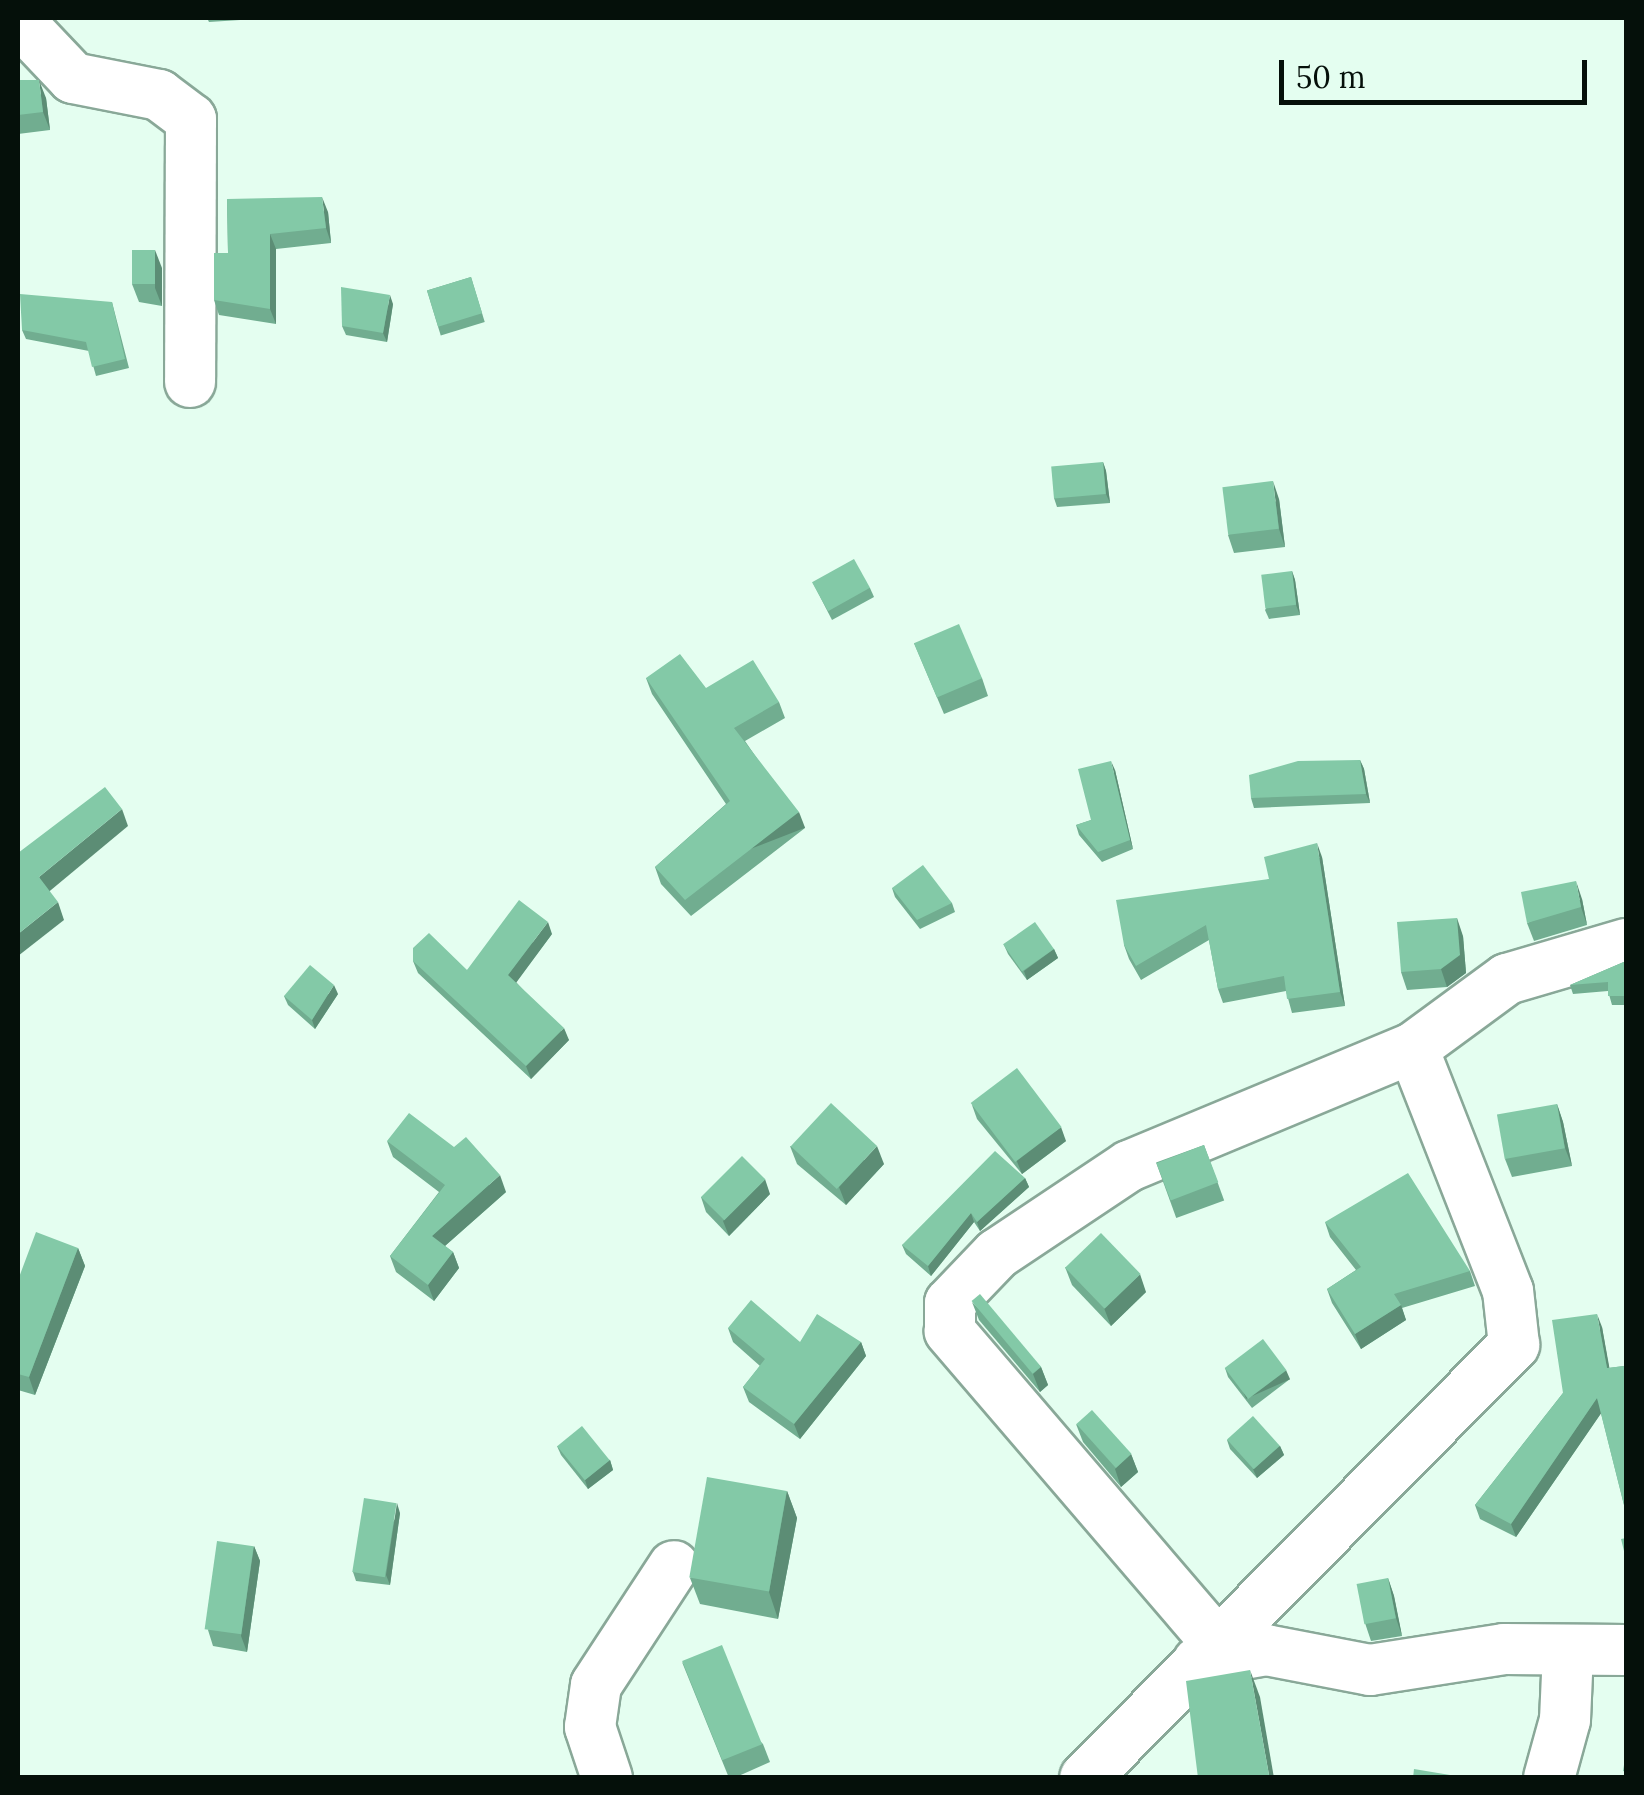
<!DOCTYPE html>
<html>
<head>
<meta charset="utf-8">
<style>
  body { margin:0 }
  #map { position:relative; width:1644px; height:1795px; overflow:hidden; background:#e4fef0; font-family:Lora,serif }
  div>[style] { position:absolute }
  .roads { filter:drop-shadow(2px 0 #89a898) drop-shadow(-2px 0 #89a898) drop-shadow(0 2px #89a898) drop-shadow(0 -2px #89a898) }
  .minor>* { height:50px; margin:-25px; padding:0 25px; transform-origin:25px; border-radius:25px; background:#fff }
  .wall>* { inset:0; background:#71ad90; transform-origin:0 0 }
  .shaded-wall>* { inset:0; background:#5c8d75; transform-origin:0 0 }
  .building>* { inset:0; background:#83c9a7; transform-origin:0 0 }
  span { translate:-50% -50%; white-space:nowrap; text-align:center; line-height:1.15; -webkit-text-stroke:8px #e4fef0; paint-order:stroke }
  .frame { position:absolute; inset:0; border:20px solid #05100a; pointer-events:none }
  .scale { position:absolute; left:1279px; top:60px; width:308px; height:45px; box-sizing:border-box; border:5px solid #05100a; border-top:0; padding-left:12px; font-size:30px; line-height:35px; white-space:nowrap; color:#05100a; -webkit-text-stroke:8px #e4fef0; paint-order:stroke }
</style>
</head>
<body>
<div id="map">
  <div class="roads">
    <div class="minor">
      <div style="left:18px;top:20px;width:80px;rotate:46.5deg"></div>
      <div style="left:73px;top:78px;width:88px;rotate:11.2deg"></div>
      <div style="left:159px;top:95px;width:40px;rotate:37deg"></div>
      <div style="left:191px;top:119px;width:263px;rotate:90.2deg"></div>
      <div style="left:1217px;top:1643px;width:411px;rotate:-130.6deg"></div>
      <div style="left:950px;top:1331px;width:28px;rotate:-90deg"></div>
      <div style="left:950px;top:1303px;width:68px;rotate:-46.2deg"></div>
      <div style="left:997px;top:1254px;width:159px;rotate:-33.7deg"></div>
      <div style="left:1129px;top:1166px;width:308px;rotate:-22.6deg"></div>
      <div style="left:1413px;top:1048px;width:117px;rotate:-36.3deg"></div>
      <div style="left:1507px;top:979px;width:124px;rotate:-16.4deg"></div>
      <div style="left:1198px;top:1662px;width:69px;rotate:-10deg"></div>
      <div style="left:1266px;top:1650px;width:106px;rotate:10.9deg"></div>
      <div style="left:1370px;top:1670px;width:136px;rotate:-8.9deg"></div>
      <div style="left:1504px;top:1649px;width:122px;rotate:0.5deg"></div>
      <div style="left:607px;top:1778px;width:54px;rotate:-108.4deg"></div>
      <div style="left:590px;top:1727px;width:42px;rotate:-81.9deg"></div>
      <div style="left:596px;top:1685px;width:142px;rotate:-56.8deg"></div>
      <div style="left:1085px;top:1778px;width:610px;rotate:-45.27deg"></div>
      <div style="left:1514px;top:1345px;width:54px;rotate:-96.3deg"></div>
      <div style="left:1508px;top:1291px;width:261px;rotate:-111.4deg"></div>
      <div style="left:1549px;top:1778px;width:60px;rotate:-74.6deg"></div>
      <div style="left:1565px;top:1720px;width:68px;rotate:-87.5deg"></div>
    </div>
  </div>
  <div class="wall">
    <div style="clip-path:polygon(207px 18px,271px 18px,209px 22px)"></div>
    <div style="clip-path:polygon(18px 80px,46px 98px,50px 130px,18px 134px)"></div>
    <div style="clip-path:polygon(227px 199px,328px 212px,331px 243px,276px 249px,276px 324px,219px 315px,214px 300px,228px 253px)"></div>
    <div style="clip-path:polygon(162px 268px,162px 306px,139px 302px,132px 284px)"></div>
    <div style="left:471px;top:277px;width:47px;height:46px;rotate:73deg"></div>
    <div style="clip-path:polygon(112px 302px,129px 368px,96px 376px,89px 351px,26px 339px,22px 330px)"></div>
    <div style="clip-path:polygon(393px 304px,387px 342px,346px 335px,342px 326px)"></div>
    <div style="clip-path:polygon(1103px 462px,1106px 471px,1110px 503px,1057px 507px,1054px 498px)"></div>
    <div style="clip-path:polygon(1279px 499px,1285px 547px,1234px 553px,1228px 535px)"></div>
    <div style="clip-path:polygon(1292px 571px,1295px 580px,1300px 615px,1269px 619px,1265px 610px)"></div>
    <div style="clip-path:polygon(813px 583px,870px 588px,874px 597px,832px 620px)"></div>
    <div style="clip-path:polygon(914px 643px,982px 678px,988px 696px,944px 714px)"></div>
    <div style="clip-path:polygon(646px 678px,779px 702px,785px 718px,745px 741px,805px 828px,691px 916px,661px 884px,655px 867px,726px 804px,652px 694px)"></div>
    <div style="clip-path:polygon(1360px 760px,1364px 769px,1370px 803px,1254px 808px,1251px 798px)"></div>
    <div style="clip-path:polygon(1115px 770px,1133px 849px,1102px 862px,1079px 835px,1076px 825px,1091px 820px)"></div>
    <div style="clip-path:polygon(1322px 857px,1345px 1006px,1292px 1013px,1286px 991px,1223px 1003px,1218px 989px,1209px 940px,1141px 980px,1129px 959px,1124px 945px,1269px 879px)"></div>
    <div style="clip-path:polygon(892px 888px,952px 903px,955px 912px,920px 929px,895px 897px)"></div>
    <div style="clip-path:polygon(1582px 899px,1587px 925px,1534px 941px,1527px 923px)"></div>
    <div style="clip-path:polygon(552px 934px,516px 982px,569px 1040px,531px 1079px,418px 973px,413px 961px,467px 970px)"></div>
    <div style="clip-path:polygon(1463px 936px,1466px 973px,1447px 987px,1407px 990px,1401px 972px)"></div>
    <div style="clip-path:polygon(1004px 945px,1054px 949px,1058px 958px,1027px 980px,1008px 954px)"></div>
    <div style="clip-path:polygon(1626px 961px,1626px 1005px,1612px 1005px,1608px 991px,1573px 994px,1570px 985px)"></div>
    <div style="clip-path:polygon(338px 994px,315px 1029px,288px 1005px,284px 996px)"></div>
    <div style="clip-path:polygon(1557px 1104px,1563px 1122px,1572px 1166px,1512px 1177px,1505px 1159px)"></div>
    <div style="clip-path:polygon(972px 1105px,1066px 1141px,1022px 1174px,977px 1119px)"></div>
    <div style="clip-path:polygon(387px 1141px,506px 1192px,445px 1246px,453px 1252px,459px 1268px,434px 1301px,396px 1272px,390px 1256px,439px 1192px,393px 1157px)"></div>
    <div style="left:1204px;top:1145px;width:59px;height:51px;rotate:70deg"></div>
    <div style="clip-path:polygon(790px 1146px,884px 1164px,846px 1205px,797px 1164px)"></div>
    <div style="clip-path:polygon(1025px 1178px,1029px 1187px,980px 1231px,974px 1222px,931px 1276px,906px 1254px,902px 1245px)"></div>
    <div style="clip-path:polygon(770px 1194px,729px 1236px,706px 1212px,701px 1197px)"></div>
    <div style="clip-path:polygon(1325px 1222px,1470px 1271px,1475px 1286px,1402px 1308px,1406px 1320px,1361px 1349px,1332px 1303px,1327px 1289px,1356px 1270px,1330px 1237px)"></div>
    <div style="clip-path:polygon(78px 1248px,85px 1266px,35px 1395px,18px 1390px,18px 1280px)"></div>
    <div style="clip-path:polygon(1065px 1267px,1146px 1292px,1111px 1326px,1072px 1285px)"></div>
    <div style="clip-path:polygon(972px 1302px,1041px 1367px,1048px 1385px,1040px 1392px,979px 1320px)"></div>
    <div style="clip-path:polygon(1602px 1327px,1609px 1368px,1624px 1366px,1626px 1513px,1601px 1413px,1516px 1537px,1480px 1519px,1475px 1505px,1563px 1393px)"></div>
    <div style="clip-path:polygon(728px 1328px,800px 1342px,861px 1342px,866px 1356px,800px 1439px,749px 1402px,743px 1387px,760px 1366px,733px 1342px)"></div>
    <div style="clip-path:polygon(1225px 1368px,1290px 1379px,1252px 1408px,1228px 1377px)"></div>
    <div style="clip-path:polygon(1076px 1424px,1131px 1454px,1138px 1472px,1121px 1487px,1083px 1442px)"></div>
    <div style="clip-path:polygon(1227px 1440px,1280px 1446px,1284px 1455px,1257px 1478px,1230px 1449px)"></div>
    <div style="clip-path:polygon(557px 1446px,610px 1460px,613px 1470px,588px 1489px,561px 1455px)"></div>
    <div style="clip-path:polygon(787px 1491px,797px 1518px,778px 1619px,700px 1604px,690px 1578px)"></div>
    <div style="clip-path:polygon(400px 1513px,390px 1585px,356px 1581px,353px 1572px)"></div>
    <div style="clip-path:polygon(254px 1546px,260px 1561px,247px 1652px,213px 1646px,208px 1630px)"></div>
    <div style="clip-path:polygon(1388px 1578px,1394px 1596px,1402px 1636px,1371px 1641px,1365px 1623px)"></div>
    <div style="clip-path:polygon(682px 1662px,763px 1744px,770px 1762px,734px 1778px,729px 1778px)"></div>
  </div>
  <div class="shaded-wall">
    <div style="clip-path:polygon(39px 80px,46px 98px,50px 130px,43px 112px)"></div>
    <div style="clip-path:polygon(322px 197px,328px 212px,331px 243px,326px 228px)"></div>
    <div style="clip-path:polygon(270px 234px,276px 249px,276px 324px,270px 309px)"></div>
    <div style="clip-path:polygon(155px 250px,162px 268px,162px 306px,155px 288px)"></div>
    <div style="clip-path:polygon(390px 295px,393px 304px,387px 342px,383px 333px)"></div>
    <div style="clip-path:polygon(1103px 462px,1106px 471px,1110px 503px,1106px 494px)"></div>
    <div style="clip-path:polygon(1273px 481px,1279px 499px,1285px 547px,1279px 529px)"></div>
    <div style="clip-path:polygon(1292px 571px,1295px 580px,1300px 615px,1296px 605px)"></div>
    <div style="clip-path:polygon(1360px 760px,1364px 769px,1370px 803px,1366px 794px)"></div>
    <div style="clip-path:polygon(1111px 761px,1115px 770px,1133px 849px,1130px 840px)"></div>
    <div style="clip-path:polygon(122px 809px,128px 826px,45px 895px,39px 877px)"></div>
    <div style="left:799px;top:812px;width:17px;height:144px;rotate:69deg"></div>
    <div style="clip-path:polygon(1317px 843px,1322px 857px,1345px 1006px,1340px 992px)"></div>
    <div style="clip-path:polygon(1576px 881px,1582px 899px,1587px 925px,1581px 907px)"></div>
    <div style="clip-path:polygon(58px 902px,64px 920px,18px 956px,18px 934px)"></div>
    <div style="clip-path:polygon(1457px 918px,1463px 936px,1466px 973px,1447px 987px,1441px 969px)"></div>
    <div style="clip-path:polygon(548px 922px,552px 934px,513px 987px,508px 975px)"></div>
    <div style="clip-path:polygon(1054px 949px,1058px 958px,1027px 980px,1024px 971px)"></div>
    <div style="clip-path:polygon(334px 985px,338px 994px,315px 1029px,312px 1020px)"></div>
    <div style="clip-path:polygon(564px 1028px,569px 1040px,531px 1079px,526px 1066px)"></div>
    <div style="clip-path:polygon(1557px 1104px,1563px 1122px,1572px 1166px,1565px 1148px)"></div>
    <div style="clip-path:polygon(1061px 1127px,1066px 1141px,1022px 1174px,1016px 1159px)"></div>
    <div style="clip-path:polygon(877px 1146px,884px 1164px,846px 1205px,839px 1187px)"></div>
    <div style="clip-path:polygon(500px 1175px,506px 1192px,438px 1252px,432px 1236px)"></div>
    <div style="clip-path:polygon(1025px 1178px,1029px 1187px,980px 1231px,977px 1222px)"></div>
    <div style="clip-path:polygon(765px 1179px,770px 1194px,729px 1236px,723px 1221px)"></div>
    <div style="clip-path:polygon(971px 1213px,974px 1222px,931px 1276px,928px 1266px)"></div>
    <div style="clip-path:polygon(78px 1248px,85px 1266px,35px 1395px,29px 1377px)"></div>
    <div style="clip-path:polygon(453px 1252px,459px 1268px,434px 1301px,428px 1285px)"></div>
    <div style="clip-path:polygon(1140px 1274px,1146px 1292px,1111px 1326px,1104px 1308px)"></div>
    <div style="clip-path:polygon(1401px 1305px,1406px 1320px,1361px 1349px,1355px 1334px)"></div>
    <div style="clip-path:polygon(1597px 1314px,1602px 1327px,1612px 1382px,1607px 1368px)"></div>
    <div style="clip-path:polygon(861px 1342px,866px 1356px,800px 1439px,794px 1424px)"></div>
    <div style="clip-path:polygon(1041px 1367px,1048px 1385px,1040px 1392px,1033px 1374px)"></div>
    <div style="left:1286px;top:1370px;width:10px;height:48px;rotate:66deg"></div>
    <div style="clip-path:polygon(1597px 1398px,1602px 1412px,1516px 1537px,1511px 1524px)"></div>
    <div style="clip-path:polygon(1280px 1446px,1284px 1455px,1257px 1478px,1253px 1469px)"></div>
    <div style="clip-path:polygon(1131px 1454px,1138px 1472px,1121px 1487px,1115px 1469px)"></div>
    <div style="clip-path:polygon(610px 1460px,613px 1470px,588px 1489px,585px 1480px)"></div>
    <div style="clip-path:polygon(787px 1491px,797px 1518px,778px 1619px,769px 1592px)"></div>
    <div style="clip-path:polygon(397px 1503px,400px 1513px,390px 1585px,386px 1575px)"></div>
    <div style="clip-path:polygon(254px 1546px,260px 1561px,247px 1652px,241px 1636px)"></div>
    <div style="clip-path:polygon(1388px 1578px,1394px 1596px,1402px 1636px,1396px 1618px)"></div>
    <div style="clip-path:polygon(1250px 1670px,1260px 1697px,1274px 1778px,1270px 1778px,1269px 1775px)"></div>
  </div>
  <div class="building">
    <div style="clip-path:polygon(18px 80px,39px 80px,43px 112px,18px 115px)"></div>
    <div style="clip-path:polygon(322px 197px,326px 228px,270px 234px,270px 309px,214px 300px,214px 253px,228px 253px,227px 199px)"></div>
    <div style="left:132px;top:250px;width:23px;height:34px"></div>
    <div style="left:471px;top:277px;width:38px;height:46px;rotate:73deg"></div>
    <div style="clip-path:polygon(341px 287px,390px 295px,383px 333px,342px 326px)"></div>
    <div style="clip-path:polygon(20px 294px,112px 302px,125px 359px,92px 367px,86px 342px,22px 330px)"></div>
    <div style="left:1103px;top:462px;width:32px;height:52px;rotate:85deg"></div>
    <div style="left:1273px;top:481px;width:48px;height:51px;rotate:83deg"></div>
    <div style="left:854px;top:559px;width:33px;height:48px;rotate:61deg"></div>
    <div style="left:1292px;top:571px;width:34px;height:31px;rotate:83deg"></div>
    <div style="left:959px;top:624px;width:59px;height:49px;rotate:67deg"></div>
    <div style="clip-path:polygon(680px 654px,706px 688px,753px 660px,779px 702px,734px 728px,799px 812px,685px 900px,655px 867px,730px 801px,646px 678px)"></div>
    <div style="clip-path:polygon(1360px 760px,1366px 794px,1251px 798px,1249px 775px,1298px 761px)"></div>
    <div style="clip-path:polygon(1111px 761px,1130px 840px,1098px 852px,1076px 825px,1091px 820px,1078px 769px)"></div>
    <div style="clip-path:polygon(105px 787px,122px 809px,39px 877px,58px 902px,18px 934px,18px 853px)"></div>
    <div style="clip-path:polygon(1317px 843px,1340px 992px,1287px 999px,1284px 976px,1218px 989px,1206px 925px,1136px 966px,1124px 945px,1116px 900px,1269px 879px,1264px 857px)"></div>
    <div style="clip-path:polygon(923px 865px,952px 903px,917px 920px,892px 888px)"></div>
    <div style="clip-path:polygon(1576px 881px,1581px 907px,1527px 923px,1521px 892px)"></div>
    <div style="clip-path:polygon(519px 900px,548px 922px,508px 975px,564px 1028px,526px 1066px,413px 961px,413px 948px,429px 933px,467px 970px)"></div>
    <div style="clip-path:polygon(1457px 918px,1460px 955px,1441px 969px,1401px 972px,1397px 922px)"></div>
    <div style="left:1035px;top:922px;width:33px;height:39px;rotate:55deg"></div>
    <div style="clip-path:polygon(1626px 961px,1626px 996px,1608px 996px,1608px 982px,1570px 985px)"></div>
    <div style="clip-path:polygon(310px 965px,334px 985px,312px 1020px,284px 996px)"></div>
    <div style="left:1017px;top:1068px;width:74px;height:58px;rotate:53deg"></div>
    <div style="left:831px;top:1103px;width:63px;height:59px;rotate:43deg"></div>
    <div style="left:1557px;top:1104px;width:45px;height:61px;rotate:80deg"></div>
    <div style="clip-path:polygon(409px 1113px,454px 1147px,466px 1137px,500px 1175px,432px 1236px,453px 1252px,428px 1285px,390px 1256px,445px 1185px,387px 1141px)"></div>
    <div style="left:1204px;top:1145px;width:40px;height:51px;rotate:69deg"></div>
    <div style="clip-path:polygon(995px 1151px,1025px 1178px,977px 1222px,971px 1213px,928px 1266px,902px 1245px)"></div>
    <div style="left:742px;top:1156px;width:33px;height:58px;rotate:45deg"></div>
    <div style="clip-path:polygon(1408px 1173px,1470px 1271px,1394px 1294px,1401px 1305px,1355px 1334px,1327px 1289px,1361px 1267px,1325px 1222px)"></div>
    <div style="clip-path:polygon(36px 1232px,78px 1248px,29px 1377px,18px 1374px,18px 1280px)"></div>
    <div style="left:1101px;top:1233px;width:57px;height:50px;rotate:46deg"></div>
    <div style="clip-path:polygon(1626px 1247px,1626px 1513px,1597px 1398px,1511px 1524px,1475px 1505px,1563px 1393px,1552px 1320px,1597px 1314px,1607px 1368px,1624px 1366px)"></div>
    <div style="left:980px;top:1294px;width:95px;height:11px;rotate:50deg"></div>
    <div style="clip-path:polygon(751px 1300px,800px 1342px,817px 1314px,861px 1342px,794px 1424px,743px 1387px,765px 1359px,728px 1328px)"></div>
    <div style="left:1263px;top:1339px;width:39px;height:48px;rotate:53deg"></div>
    <div style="left:1092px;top:1410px;width:59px;height:21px;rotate:48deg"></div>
    <div style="left:1253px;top:1416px;width:40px;height:35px;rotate:48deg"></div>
    <div style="left:582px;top:1426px;width:44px;height:32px;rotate:51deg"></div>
    <div style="left:707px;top:1477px;width:81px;height:102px;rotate:10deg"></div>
    <div style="left:364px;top:1498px;width:33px;height:75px;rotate:9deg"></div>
    <div style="clip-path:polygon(1626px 1538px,1626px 1559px,1621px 1539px)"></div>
    <div style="left:217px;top:1541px;width:37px;height:89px;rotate:8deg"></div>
    <div style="left:1388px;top:1578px;width:41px;height:32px;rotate:79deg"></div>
    <div style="left:722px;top:1645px;width:107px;height:43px;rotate:68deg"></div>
    <div style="clip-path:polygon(1250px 1670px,1269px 1775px,1253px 1778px,1198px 1778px,1186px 1681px)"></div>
    <div style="clip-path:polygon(1626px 1753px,1626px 1772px,1623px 1771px)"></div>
    <div style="clip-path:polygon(1414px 1769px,1468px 1778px,1413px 1778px)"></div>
  </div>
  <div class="frame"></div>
  <div class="scale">50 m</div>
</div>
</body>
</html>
